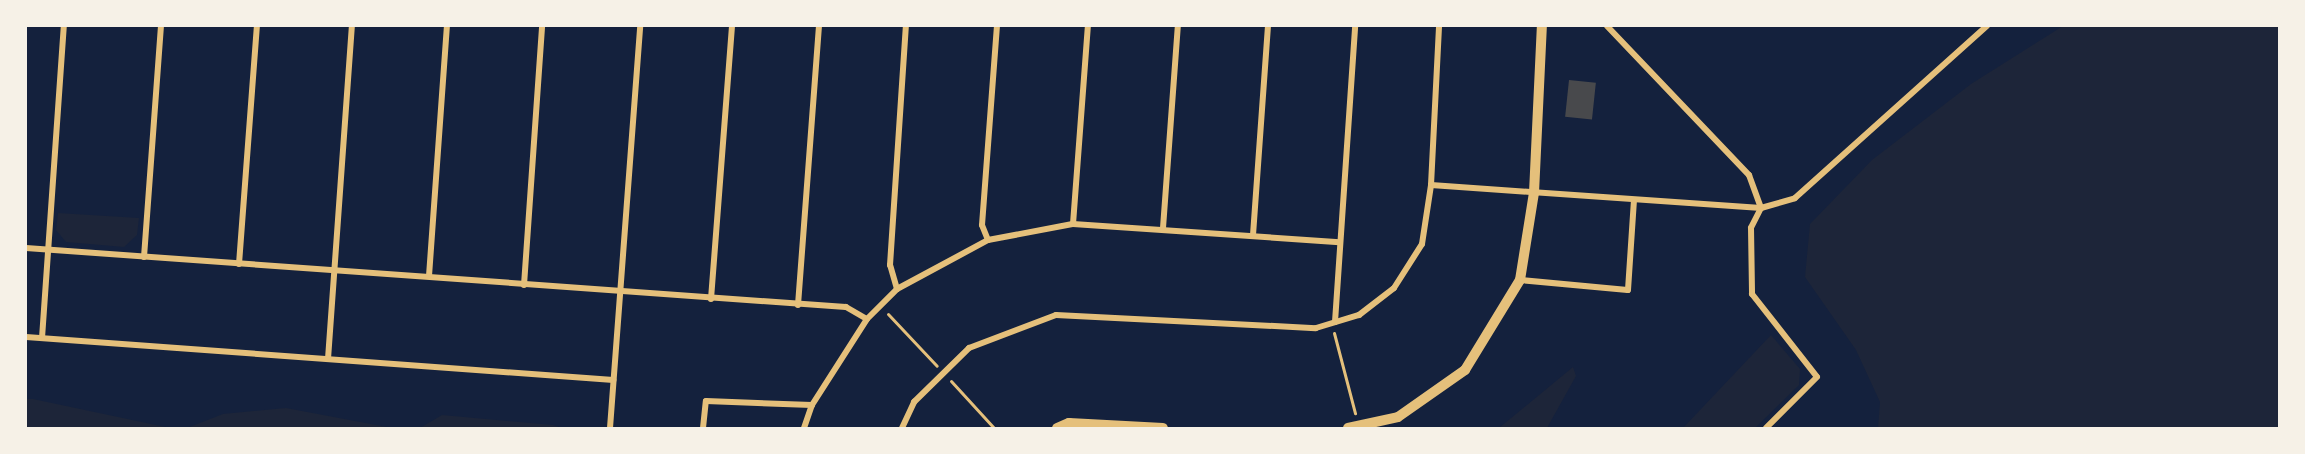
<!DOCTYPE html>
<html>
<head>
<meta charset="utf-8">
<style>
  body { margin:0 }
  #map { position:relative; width:2305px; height:454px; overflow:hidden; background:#14213d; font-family:Quicksand,sans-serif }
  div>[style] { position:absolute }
  .green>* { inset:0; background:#1d2539 }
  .building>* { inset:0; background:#48494c; transform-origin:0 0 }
  .path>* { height:3px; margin:-1.5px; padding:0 1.5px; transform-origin:1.5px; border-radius:1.5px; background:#e5c07b }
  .minor>* { height:6px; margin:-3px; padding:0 3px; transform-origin:3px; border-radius:3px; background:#e5c07b }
  .tertiary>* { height:10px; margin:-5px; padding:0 5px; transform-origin:5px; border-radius:5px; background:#e5c07b }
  span { translate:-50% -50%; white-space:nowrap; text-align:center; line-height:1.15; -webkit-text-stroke:6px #f6f1e7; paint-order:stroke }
  .frame { position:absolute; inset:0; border:27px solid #f6f1e7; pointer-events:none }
</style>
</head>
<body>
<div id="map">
  <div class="green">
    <div style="clip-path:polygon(2063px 26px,2279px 26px,2279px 428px,1878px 428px,1880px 402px,1856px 350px,1805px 277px,1810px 224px,1872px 160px,1971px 84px)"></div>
    <div style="clip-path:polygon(58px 213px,139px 218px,137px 235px,124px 247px,66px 242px,56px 230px)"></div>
    <div style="clip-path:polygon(1771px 335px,1800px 369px,1799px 385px,1755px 428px,1683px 428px)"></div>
    <div style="clip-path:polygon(1573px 367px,1576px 376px,1547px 428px,1499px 428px)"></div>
    <div style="clip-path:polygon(26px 399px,33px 399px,170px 428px,26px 428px)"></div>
    <div style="clip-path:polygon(286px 408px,392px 428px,187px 428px,223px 414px)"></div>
    <div style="clip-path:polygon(442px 415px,553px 425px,562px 428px,420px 428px)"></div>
  </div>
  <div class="building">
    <div style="left:1569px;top:80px;width:27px;height:37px;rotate:6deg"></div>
  </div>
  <div class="path">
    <div style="left:888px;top:314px;width:71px;rotate:46.7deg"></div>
    <div style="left:1334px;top:333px;width:83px;rotate:75.3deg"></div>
    <div style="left:951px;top:381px;width:64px;rotate:47.5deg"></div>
  </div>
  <div class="minor">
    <div style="left:1607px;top:26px;width:206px;rotate:46.4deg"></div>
    <div style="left:1749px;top:175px;width:35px;rotate:70deg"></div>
    <div style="left:1761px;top:208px;width:22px;rotate:117deg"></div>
    <div style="left:1751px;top:228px;width:66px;rotate:89.1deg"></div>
    <div style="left:1752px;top:294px;width:105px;rotate:51.9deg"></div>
    <div style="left:1817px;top:377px;width:72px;rotate:135deg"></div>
    <div style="left:1431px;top:185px;width:331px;rotate:4deg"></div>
    <div style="left:1761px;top:208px;width:35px;rotate:-16deg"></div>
    <div style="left:1795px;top:198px;width:258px;rotate:-41.9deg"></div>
    <div style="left:1073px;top:224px;width:199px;rotate:-85.7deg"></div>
    <div style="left:1163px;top:228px;width:203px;rotate:-85.8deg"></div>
    <div style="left:1253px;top:235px;width:210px;rotate:-85.9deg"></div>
    <div style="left:988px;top:240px;width:16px;rotate:-112deg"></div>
    <div style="left:982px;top:225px;width:200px;rotate:-85.7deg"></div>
    <div style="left:26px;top:248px;width:822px;rotate:4.12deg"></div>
    <div style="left:846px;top:307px;width:24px;rotate:30deg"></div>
    <div style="left:144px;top:257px;width:232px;rotate:-85.8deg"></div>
    <div style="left:239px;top:264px;width:239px;rotate:-85.7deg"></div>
    <div style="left:429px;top:276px;width:251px;rotate:-85.9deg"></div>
    <div style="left:1520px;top:280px;width:108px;rotate:5.3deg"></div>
    <div style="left:1628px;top:290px;width:90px;rotate:-86.2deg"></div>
    <div style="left:524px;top:285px;width:260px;rotate:-86deg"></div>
    <div style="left:897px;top:289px;width:25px;rotate:-106deg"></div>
    <div style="left:890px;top:265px;width:240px;rotate:-86.2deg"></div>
    <div style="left:711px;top:299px;width:274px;rotate:-85.6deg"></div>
    <div style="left:798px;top:305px;width:280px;rotate:-85.7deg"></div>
    <div style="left:1335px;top:322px;width:297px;rotate:-86.1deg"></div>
    <div style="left:26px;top:337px;width:589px;rotate:4.19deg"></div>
    <div style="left:42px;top:338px;width:313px;rotate:-86deg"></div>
    <div style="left:328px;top:359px;width:334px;rotate:-85.9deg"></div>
    <div style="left:610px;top:428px;width:403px;rotate:-85.7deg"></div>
    <div style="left:703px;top:428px;width:27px;rotate:-84deg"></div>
    <div style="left:706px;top:401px;width:106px;rotate:2.2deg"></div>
    <div style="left:804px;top:428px;width:24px;rotate:-71deg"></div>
    <div style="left:812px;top:405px;width:102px;rotate:-57.4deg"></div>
    <div style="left:867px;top:319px;width:42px;rotate:-45deg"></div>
    <div style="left:897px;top:289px;width:103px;rotate:-28.3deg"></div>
    <div style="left:988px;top:240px;width:86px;rotate:-10.7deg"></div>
    <div style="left:1073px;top:224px;width:267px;rotate:3.9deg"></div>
    <div style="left:902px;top:428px;width:29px;rotate:-65deg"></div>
    <div style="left:914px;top:402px;width:77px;rotate:-44.5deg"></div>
    <div style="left:969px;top:348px;width:93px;rotate:-20.8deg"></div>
    <div style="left:1056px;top:315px;width:260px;rotate:2.9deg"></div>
    <div style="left:1316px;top:328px;width:45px;rotate:-16.8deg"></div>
    <div style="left:1359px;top:315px;width:44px;rotate:-37.6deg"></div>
    <div style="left:1394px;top:288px;width:52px;rotate:-57.5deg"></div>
    <div style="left:1422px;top:244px;width:60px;rotate:-81.3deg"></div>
    <div style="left:1431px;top:185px;width:159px;rotate:-87.1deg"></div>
  </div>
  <div class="tertiary">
    <div style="left:1057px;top:428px;width:13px;rotate:-23deg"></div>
    <div style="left:1069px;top:423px;width:94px;rotate:3deg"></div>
    <div style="left:1348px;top:428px;width:51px;rotate:-12.4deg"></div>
    <div style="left:1398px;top:417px;width:82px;rotate:-35deg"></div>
    <div style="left:1465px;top:370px;width:105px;rotate:-58.6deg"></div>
    <div style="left:1520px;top:280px;width:88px;rotate:-80.9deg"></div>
    <div style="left:1534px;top:193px;width:167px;rotate:-87.3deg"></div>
  </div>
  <div class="frame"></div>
</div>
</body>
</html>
